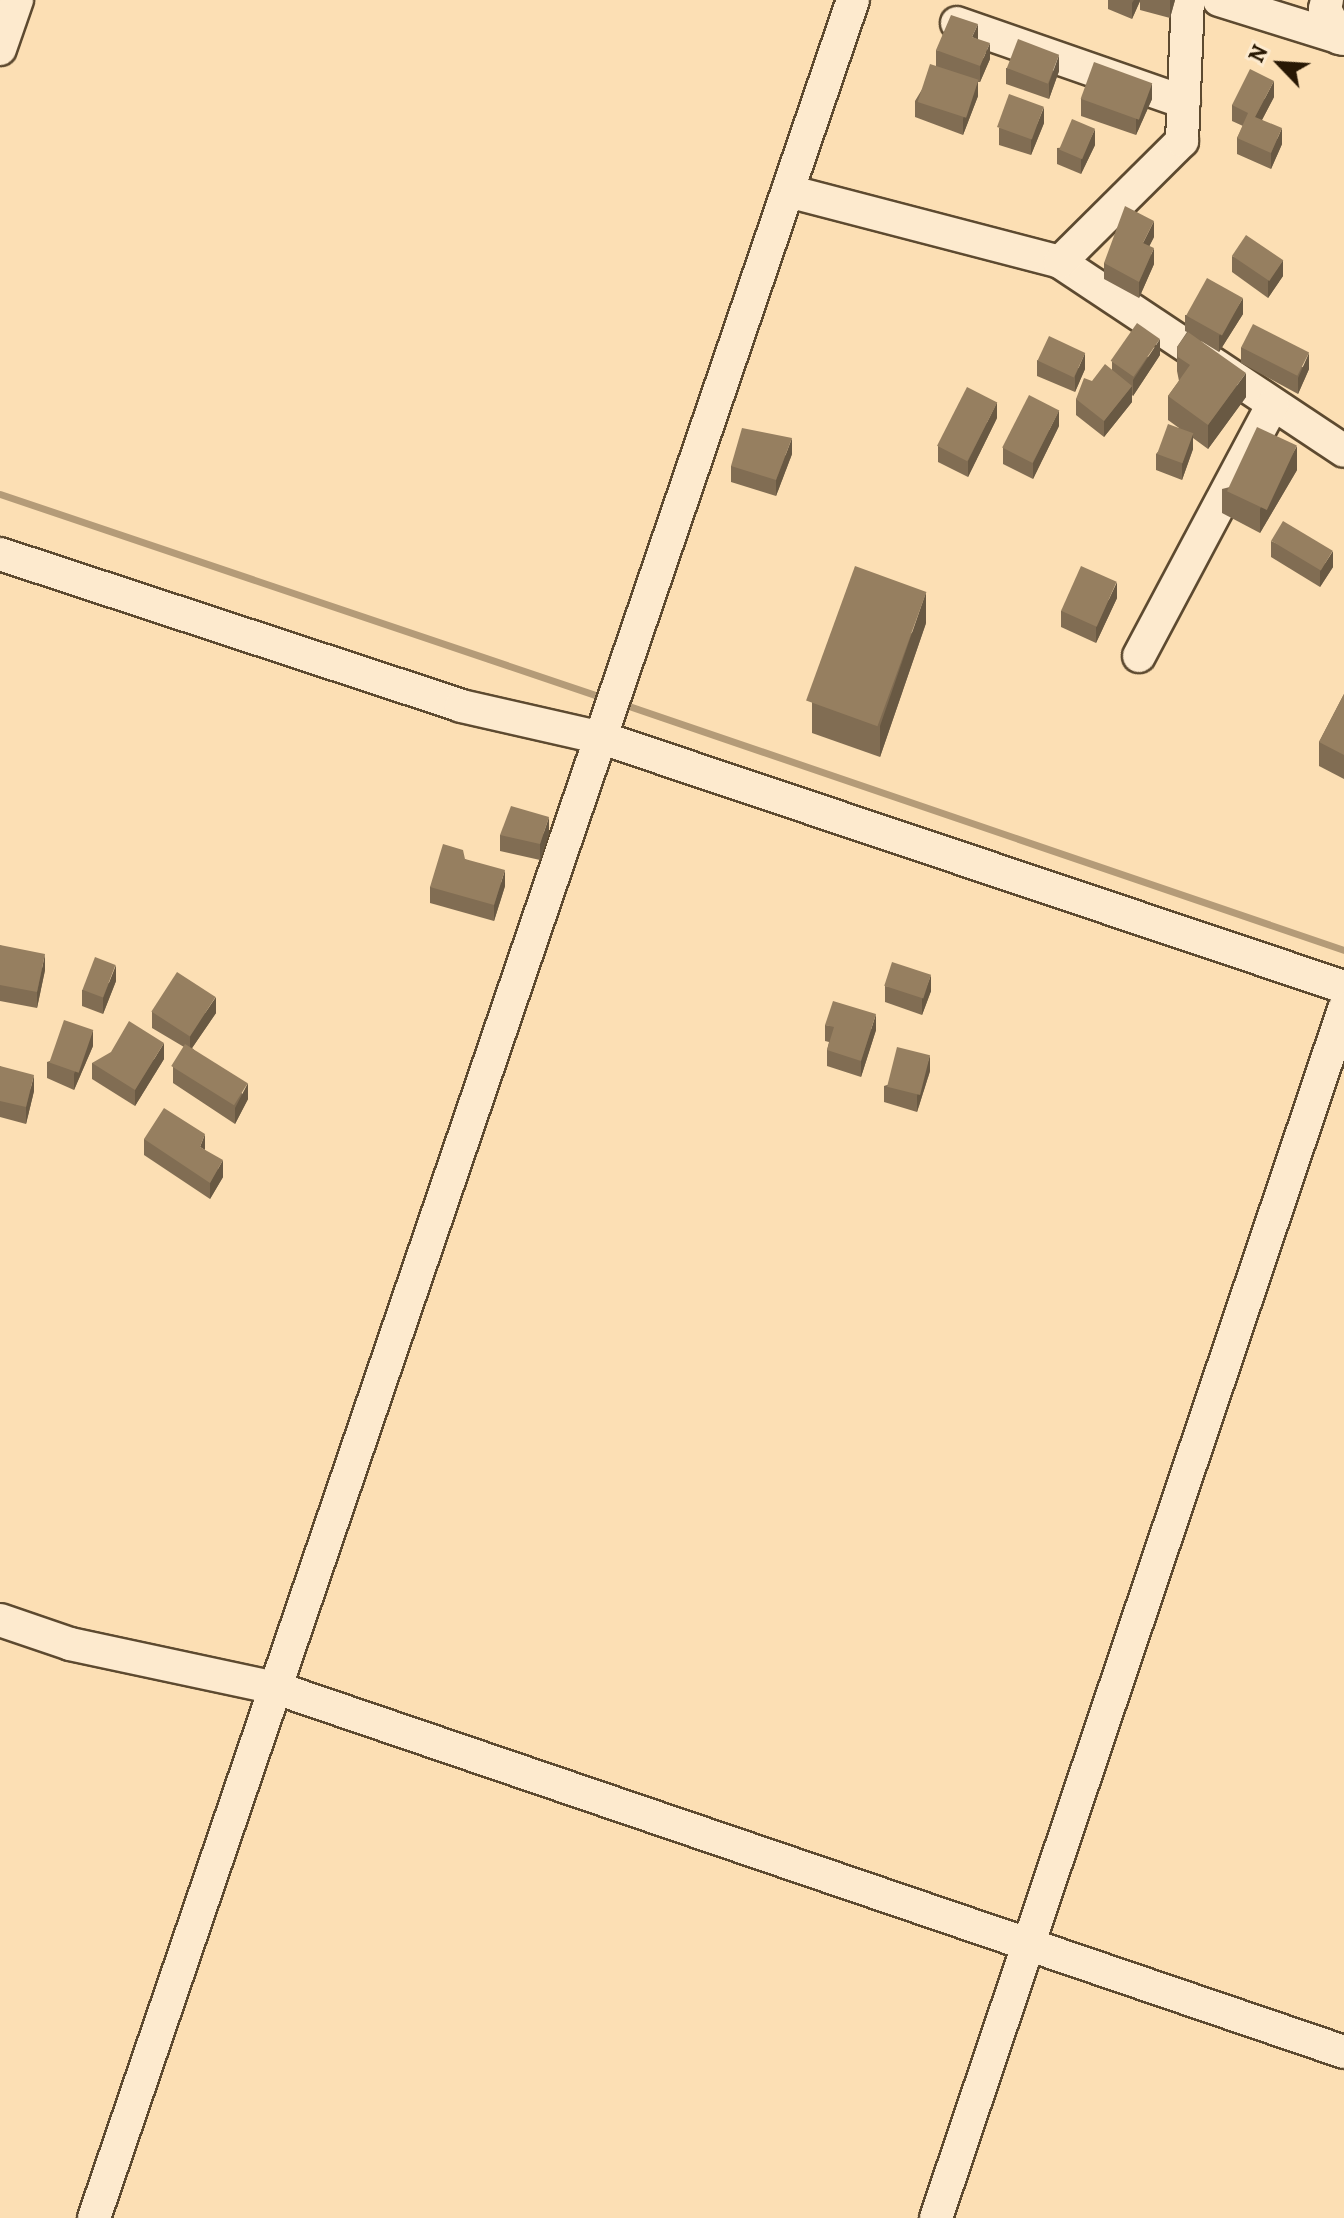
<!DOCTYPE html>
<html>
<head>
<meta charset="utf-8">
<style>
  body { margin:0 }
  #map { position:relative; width:1344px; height:2218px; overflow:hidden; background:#fcdfb4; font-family:Alegreya,serif }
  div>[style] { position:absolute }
  .stream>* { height:7px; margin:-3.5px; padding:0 3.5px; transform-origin:3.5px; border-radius:3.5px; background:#b49b78 }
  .roads { filter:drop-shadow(2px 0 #5d4a30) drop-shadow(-2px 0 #5d4a30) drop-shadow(0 2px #5d4a30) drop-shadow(0 -2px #5d4a30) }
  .minor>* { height:32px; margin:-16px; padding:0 16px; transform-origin:16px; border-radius:16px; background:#fdeace }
  .wall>* { inset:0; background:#816d53 }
  .shaded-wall>* { inset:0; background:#695943 }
  .building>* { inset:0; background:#967f60; transform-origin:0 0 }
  span { translate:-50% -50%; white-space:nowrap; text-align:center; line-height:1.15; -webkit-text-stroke:8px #fdeace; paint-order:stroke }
  .north { position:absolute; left:1240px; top:24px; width:80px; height:80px; -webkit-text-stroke:6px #fdeace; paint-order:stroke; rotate:295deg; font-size:22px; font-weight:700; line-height:32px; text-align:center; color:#281804 }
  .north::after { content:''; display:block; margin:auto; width:28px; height:36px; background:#281804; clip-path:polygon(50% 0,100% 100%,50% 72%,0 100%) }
</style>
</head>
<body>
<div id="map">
  <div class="stream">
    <div style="left:0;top:494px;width:638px;rotate:18.66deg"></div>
    <div style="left:620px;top:703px;width:765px;rotate:18.84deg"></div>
  </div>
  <div class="roads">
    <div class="minor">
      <div style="left:1219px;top:0;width:131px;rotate:17.3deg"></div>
      <div style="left:1327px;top:0;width:9px;rotate:103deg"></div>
      <div style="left:1325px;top:9px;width:33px;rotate:63deg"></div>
      <div style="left:957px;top:23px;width:240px;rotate:19.2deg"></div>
      <div style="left:0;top:49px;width:52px;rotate:-70.9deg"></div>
      <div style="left:788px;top:191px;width:281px;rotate:14.6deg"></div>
      <div style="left:1060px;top:262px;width:341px;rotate:33.6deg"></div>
      <div style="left:1060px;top:262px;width:172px;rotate:-44.8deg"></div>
      <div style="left:1182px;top:141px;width:141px;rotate:-87.6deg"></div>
      <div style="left:0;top:554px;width:485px;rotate:18.2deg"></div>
      <div style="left:461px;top:706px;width:145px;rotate:12.8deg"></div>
      <div style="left:602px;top:738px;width:783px;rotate:18.55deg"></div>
      <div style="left:1139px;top:656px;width:285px;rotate:-62deg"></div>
      <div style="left:0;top:1620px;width:74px;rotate:18.9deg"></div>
      <div style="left:70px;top:1644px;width:211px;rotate:12.1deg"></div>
      <div style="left:276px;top:1688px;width:1128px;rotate:18.82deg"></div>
      <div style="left:94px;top:2218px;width:2344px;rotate:-71.11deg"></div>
      <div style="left:936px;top:2218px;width:1276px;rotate:-71.35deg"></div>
    </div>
  </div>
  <div class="wall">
    <div style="clip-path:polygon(1108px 0,1175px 0,1170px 18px,1140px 10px,1140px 1px,1132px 19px,1108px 9px)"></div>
    <div style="clip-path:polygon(936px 50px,990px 59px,980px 82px,978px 82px,978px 96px,963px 135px,915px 117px,915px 101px,936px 66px)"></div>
    <div style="clip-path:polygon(1006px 68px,1059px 71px,1049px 99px,1006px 84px)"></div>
    <div style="clip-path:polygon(1274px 97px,1262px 120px,1282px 144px,1271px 169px,1237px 154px,1237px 138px,1243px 126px,1232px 121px,1232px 105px)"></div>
    <div style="clip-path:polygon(1081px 99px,1152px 99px,1136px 135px,1081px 116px)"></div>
    <div style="clip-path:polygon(1044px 123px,1031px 155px,999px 145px,999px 128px)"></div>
    <div style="clip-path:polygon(1095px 145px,1081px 174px,1057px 164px,1057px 148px)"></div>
    <div style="clip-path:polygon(1154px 237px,1149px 246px,1154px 264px,1139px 298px,1104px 279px,1104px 263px)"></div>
    <div style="clip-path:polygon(1232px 256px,1283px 276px,1268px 298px,1232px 272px)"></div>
    <div style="clip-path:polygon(1243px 314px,1219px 352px,1201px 341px,1246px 397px,1208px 449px,1193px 438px,1193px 449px,1182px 480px,1156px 470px,1156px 454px,1179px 428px,1168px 420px,1168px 396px,1179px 381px,1177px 371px,1177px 347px,1187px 332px,1185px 331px,1185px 315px)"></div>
    <div style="clip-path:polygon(1241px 347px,1309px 369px,1298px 394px,1241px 363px)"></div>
    <div style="clip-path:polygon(1160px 355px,1133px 396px,1132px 395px,1132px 402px,1104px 437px,1076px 415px,1076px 399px,1112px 370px,1112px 362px)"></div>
    <div style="clip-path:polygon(1037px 360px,1085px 369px,1075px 392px,1037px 376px)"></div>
    <div style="clip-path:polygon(997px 418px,968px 477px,938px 462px,938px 446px)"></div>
    <div style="clip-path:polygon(1059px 426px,1033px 479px,1003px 464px,1003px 448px)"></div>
    <div style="clip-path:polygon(792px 454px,776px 496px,731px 482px,731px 466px)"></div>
    <div style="clip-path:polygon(1297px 470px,1260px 533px,1222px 513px,1222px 489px)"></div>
    <div style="clip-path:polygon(1271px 541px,1333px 567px,1320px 587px,1271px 557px)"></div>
    <div style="clip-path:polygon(1117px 598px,1096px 643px,1061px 627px,1061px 611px)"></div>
    <div style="clip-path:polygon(926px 623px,880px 757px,812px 733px,812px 702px)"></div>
    <div style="clip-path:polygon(1344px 694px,1344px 779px,1319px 766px,1319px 742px)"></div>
    <div style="clip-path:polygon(549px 833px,540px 860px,500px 851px,500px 835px)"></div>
    <div style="clip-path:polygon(465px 859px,505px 886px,494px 921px,430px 903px,430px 887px)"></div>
    <div style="clip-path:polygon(0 945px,45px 970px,37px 1008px,0 1001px)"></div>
    <div style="clip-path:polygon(116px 981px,103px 1014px,82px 1006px,82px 990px)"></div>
    <div style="clip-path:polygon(885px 986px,931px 991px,922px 1015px,885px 1002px)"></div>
    <div style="clip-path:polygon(152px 1012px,216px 1013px,192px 1048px,248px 1099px,235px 1124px,173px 1083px,173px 1067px,184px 1047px,152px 1028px)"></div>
    <div style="clip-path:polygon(825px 1025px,876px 1030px,861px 1077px,827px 1066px,827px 1050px,829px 1042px,825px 1041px)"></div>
    <div style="clip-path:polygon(93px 1046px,74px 1090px,47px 1078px,47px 1062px)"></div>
    <div style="clip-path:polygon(164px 1059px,135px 1106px,92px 1079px,92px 1063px)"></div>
    <div style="clip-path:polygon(0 1066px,34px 1091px,26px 1124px,0 1117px)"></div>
    <div style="clip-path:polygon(930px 1071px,917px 1112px,884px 1102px,884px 1086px)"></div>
    <div style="clip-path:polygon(144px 1139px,205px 1150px,223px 1177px,210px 1199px,144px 1155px)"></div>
  </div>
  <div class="shaded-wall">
    <div style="clip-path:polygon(1134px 0,1140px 0,1140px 1px,1132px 19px,1132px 3px)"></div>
    <div style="clip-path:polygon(1170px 0,1175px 0,1170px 18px)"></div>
    <div style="clip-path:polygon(978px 24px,978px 40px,972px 37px)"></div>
    <div style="clip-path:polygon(990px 43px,990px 59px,980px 82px,980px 66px)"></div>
    <div style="clip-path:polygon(1059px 55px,1059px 71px,1049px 99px,1049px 83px)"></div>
    <div style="clip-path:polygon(978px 80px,978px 96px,963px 135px,963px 119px)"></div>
    <div style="clip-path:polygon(1274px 81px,1274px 97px,1255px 133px,1255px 117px)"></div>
    <div style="clip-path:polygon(1152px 83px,1152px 99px,1136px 135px,1136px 119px)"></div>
    <div style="clip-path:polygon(1044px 107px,1044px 123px,1031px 155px,1031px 139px)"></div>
    <div style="clip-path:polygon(1282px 128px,1282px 144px,1271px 169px,1271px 153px)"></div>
    <div style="clip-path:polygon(1095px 129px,1095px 145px,1081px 174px,1081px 158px)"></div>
    <div style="clip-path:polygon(1154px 221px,1154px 237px,1143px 259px,1143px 243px)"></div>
    <div style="clip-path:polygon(1154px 248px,1154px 264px,1139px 298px,1139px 282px)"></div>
    <div style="clip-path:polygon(1283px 260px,1283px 276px,1268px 298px,1268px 281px)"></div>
    <div style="clip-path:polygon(1243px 298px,1243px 314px,1219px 352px,1219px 336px)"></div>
    <div style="clip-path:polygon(1160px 339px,1160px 355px,1133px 396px,1133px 380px)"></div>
    <div style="clip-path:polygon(1085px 353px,1085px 369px,1075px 392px,1075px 376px)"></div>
    <div style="clip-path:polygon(1309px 353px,1309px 369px,1298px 394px,1298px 378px)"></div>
    <div style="clip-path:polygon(1246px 373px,1246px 397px,1208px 449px,1208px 425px)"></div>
    <div style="clip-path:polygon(1132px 386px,1132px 402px,1104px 437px,1104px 421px)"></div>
    <div style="clip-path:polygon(997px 402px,997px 418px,968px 477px,968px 461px)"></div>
    <div style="clip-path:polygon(1059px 410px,1059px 426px,1033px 479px,1033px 463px)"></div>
    <div style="clip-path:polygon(1193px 433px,1193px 449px,1182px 480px,1182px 464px)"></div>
    <div style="clip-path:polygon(792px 438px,792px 454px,776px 496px,776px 480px)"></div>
    <div style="clip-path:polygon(1297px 446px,1297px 470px,1260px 533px,1260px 509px)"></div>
    <div style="clip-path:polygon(1333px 551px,1333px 567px,1320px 587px,1320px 571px)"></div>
    <div style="clip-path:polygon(1117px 582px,1117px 598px,1096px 643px,1096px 627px)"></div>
    <div style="clip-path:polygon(926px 592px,926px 623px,880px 757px,880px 726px)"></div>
    <div style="clip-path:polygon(549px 817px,549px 833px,540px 860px,540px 844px)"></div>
    <div style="clip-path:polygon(505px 870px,505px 886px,494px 921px,494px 905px)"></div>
    <div style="clip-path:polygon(45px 954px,45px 970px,37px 1008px,37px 992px)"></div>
    <div style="clip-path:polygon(116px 965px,116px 981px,103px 1014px,103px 998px)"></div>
    <div style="clip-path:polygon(931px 975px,931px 991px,922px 1015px,922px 998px)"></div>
    <div style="clip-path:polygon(216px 997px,216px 1013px,190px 1051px,190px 1035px)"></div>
    <div style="clip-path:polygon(876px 1014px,876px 1030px,861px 1077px,861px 1061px)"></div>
    <div style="clip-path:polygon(93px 1030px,93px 1046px,74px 1090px,74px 1074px)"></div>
    <div style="clip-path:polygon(164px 1043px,164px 1059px,135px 1106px,135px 1090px)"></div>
    <div style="clip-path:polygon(930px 1055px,930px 1071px,917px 1112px,917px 1096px)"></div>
    <div style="clip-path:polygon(34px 1075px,34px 1091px,26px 1124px,26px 1107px)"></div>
    <div style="clip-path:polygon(248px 1083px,248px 1099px,235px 1124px,235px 1108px)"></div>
    <div style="clip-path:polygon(205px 1134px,205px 1150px,200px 1147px)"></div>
    <div style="clip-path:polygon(223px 1160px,223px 1177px,210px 1199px,210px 1183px)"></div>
  </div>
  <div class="building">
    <div style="clip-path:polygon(951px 15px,978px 24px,972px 37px,990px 43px,980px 66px,936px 50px)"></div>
    <div style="left:1018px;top:39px;width:44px;height:31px;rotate:21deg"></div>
    <div style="left:1094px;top:62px;width:62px;height:39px;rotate:20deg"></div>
    <div style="left:930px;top:64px;width:51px;height:40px;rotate:18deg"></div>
    <div style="clip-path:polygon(1250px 69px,1274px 81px,1255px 117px,1282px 128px,1271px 153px,1237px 138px,1248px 113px,1232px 105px)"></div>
    <div style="left:1009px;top:94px;width:37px;height:35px;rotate:20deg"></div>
    <div style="left:1072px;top:119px;width:25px;height:33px;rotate:23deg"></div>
    <div style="clip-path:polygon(1125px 206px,1154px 221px,1143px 243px,1154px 248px,1139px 282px,1104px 263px)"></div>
    <div style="left:1246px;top:235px;width:45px;height:25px;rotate:34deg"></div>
    <div style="left:1207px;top:278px;width:41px;height:43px;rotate:29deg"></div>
    <div style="left:1137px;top:323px;width:28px;height:46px;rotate:35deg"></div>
    <div style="left:1253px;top:324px;width:63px;height:26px;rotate:27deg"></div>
    <div style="clip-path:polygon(1188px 332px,1246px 373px,1208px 425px,1168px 396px,1190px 365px,1178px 357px,1177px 347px)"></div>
    <div style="left:1049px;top:336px;width:40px;height:27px;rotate:25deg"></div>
    <div style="clip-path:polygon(1105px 364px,1132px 386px,1104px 421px,1076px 399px,1084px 378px,1092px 381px)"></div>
    <div style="left:967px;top:387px;width:34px;height:66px;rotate:27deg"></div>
    <div style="left:1029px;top:395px;width:34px;height:59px;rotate:27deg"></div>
    <div style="left:1168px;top:424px;width:27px;height:32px;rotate:20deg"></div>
    <div style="left:1257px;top:427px;width:44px;height:71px;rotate:25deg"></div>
    <div style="clip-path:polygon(742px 428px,792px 438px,776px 480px,731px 466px)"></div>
    <div style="left:1283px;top:521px;width:58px;height:23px;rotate:31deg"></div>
    <div style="left:855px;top:566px;width:76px;height:143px;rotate:20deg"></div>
    <div style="left:1081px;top:566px;width:39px;height:49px;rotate:24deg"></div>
    <div style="clip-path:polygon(1344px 694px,1344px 755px,1319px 742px)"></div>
    <div style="clip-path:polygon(511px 806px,549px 817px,540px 844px,500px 835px)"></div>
    <div style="clip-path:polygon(443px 844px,463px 850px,465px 859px,505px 870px,494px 905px,430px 887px)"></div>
    <div style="clip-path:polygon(0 945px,45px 954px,37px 992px,0 985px)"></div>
    <div style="left:95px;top:957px;width:22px;height:35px;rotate:21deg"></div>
    <div style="left:892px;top:962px;width:41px;height:25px;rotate:18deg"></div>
    <div style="left:177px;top:972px;width:46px;height:47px;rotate:33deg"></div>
    <div style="clip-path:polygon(833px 1001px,876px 1014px,861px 1061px,827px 1050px,834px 1027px,825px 1025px)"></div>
    <div style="left:64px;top:1020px;width:31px;height:45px;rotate:19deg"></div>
    <div style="clip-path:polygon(129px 1021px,164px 1043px,135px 1090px,92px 1063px,111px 1052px)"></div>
    <div style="left:185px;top:1044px;width:74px;height:26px;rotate:32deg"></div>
    <div style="left:897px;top:1047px;width:34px;height:41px;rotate:14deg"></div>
    <div style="clip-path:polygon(0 1066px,34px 1075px,26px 1107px,0 1101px)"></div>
    <div style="clip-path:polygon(164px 1108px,205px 1134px,200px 1147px,223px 1160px,210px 1183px,144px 1139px)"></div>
  </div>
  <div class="north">N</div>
</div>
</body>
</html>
